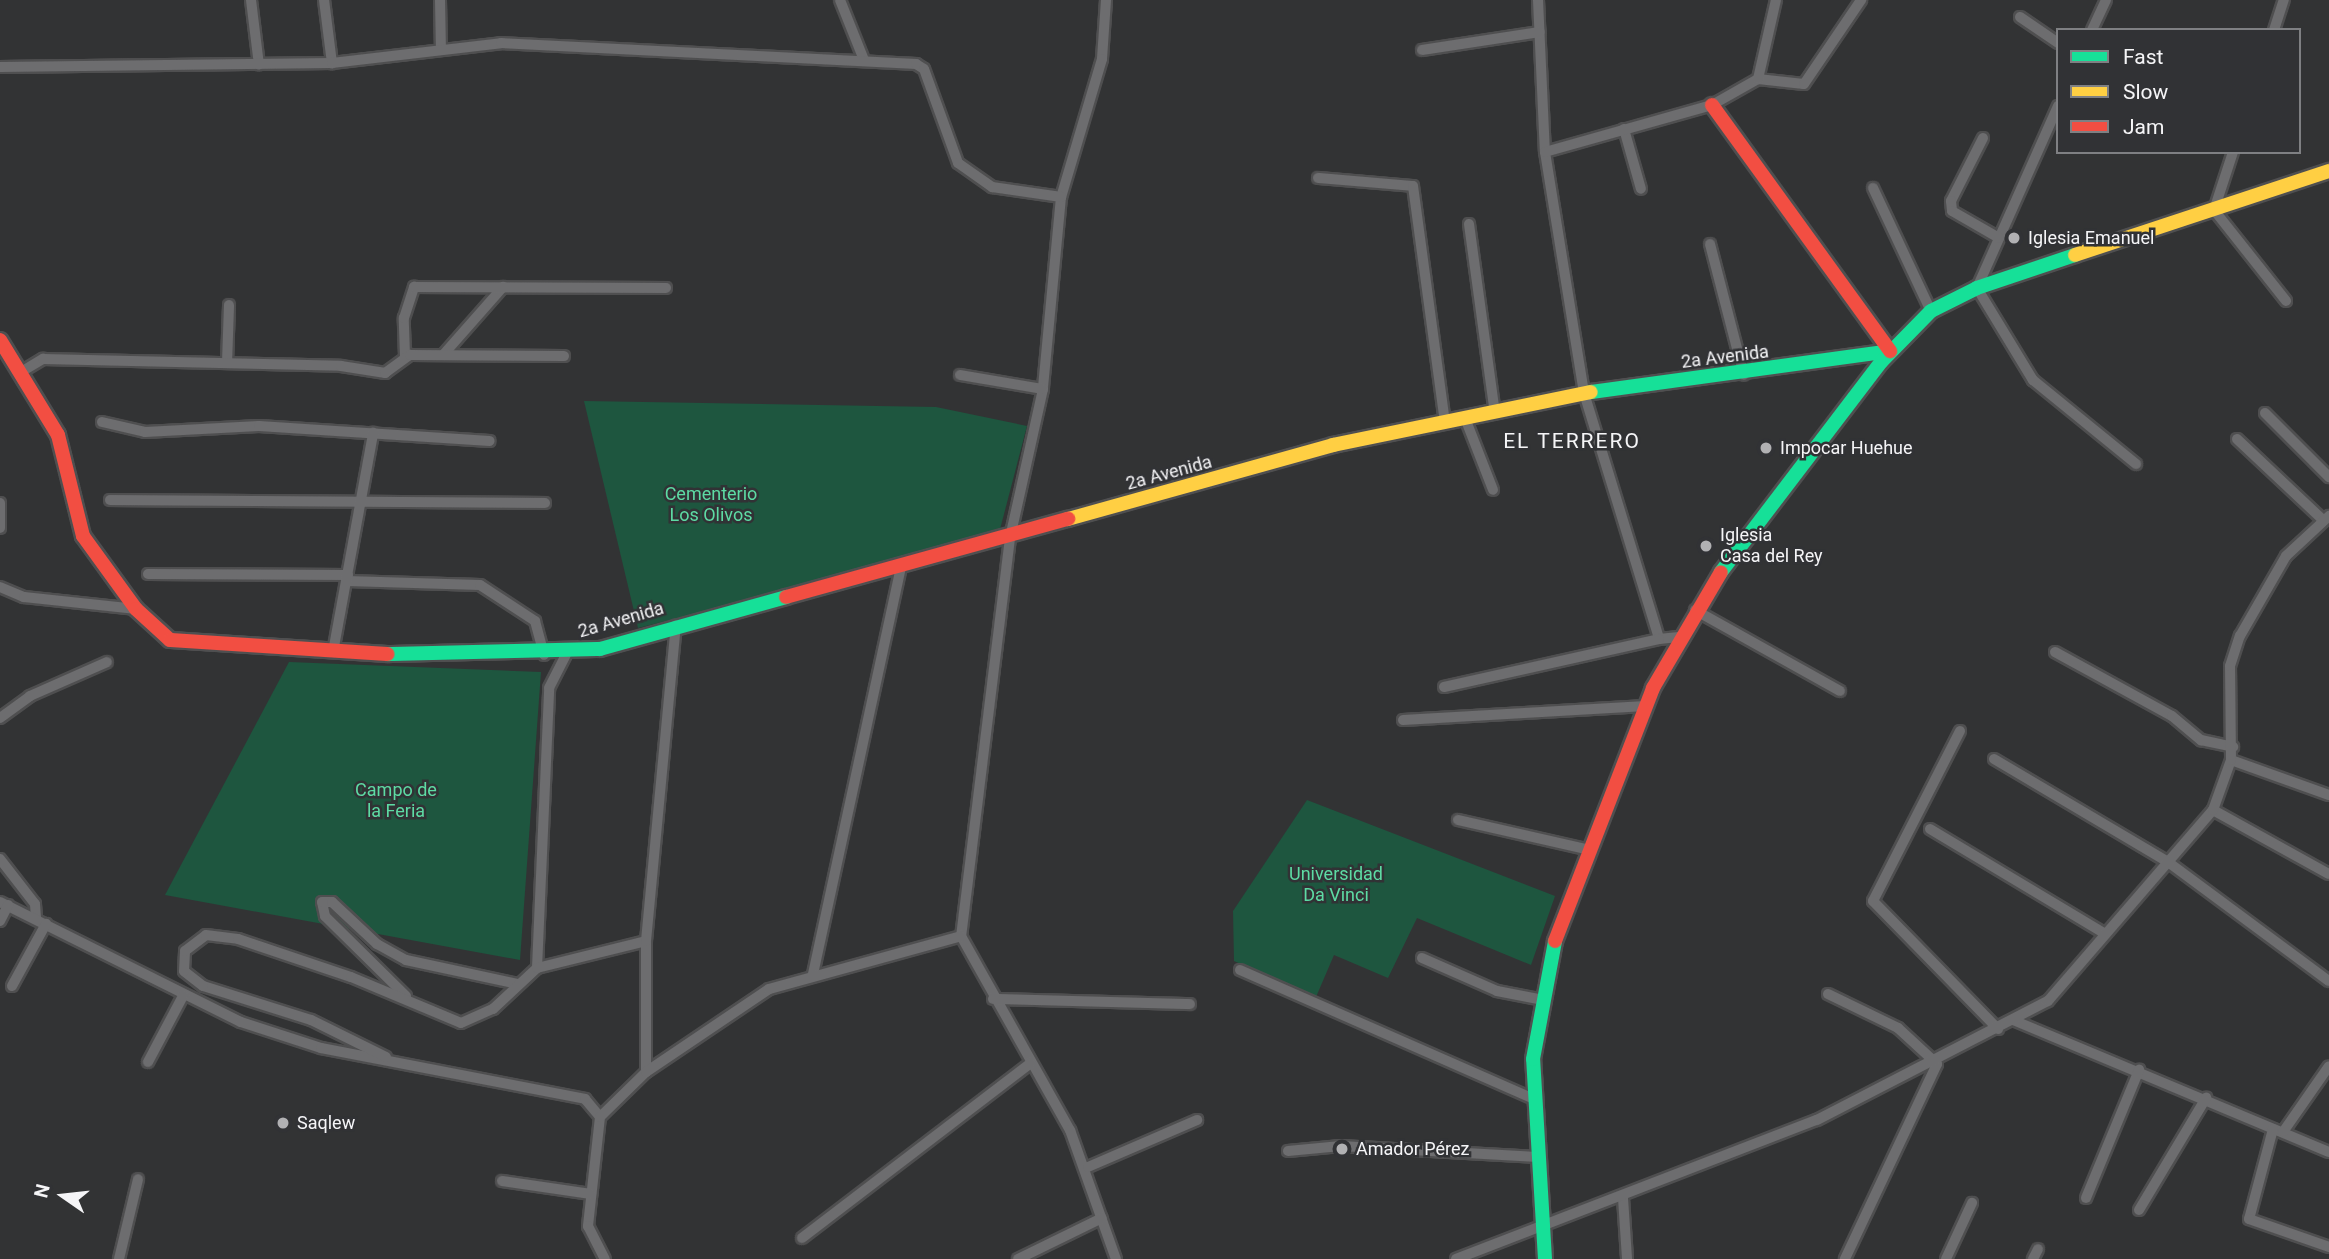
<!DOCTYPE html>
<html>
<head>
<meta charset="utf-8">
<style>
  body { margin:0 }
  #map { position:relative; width:2329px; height:1259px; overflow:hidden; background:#323334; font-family:Roboto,sans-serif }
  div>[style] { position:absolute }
  .green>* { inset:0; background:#1e563f }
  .roads { filter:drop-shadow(2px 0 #4f4f50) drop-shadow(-2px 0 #4f4f50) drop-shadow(0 2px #4f4f50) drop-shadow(0 -2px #4f4f50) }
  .street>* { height:10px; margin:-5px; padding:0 5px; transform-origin:5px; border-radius:5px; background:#6d6d6f }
  .fast>* { height:14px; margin:-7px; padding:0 7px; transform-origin:7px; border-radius:7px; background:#16e098 }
  .slow>* { height:14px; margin:-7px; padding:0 7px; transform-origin:7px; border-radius:7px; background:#ffcf43 }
  .jam>* { height:14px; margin:-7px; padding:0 7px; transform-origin:7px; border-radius:7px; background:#f24e42 }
  .dots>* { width:19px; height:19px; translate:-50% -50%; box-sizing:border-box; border:4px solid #313235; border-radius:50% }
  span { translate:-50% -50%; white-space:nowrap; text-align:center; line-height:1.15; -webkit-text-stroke:5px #313235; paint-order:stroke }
  .poi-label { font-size:18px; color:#f5f5f7 }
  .left { translate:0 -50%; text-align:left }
  .street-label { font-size:18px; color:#f5f5f7 }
  .park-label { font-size:18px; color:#5ddba4 }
  .quarter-label { font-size:21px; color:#f5f5f7; letter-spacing:2px }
  .legend { position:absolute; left:2056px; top:28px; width:245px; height:126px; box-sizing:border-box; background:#313235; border:2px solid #7f8083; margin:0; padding:9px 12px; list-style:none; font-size:21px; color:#f5f5f7 }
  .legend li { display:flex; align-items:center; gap:14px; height:35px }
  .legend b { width:35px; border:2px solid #7f8083 }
  .north { position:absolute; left:28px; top:1161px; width:70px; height:70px; -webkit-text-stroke:5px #313235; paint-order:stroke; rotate:284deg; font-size:19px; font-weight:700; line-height:28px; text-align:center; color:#f5f5f7 }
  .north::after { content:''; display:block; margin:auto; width:24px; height:32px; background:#f5f5f7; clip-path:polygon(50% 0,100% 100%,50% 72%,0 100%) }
</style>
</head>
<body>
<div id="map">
  <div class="green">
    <div style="clip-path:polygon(584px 401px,936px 407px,1027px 426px,998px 537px,638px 628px)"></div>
    <div style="clip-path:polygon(289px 662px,541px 672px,520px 960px,165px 895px)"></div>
    <div style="clip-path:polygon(1307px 800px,1555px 896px,1531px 965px,1417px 918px,1388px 978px,1334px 955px,1316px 997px,1234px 961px,1233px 911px)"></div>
  </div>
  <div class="roads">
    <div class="street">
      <div style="left:251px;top:0;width:65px;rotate:83deg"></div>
      <div style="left:324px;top:0;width:64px;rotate:82.8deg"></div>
      <div style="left:440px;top:0;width:50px;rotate:88.9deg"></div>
      <div style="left:840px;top:0;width:65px;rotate:68.2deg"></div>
      <div style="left:1106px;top:0;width:59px;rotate:93.9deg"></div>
      <div style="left:1102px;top:59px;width:144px;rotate:106.5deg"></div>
      <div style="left:1061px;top:197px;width:193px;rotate:95.4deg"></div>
      <div style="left:1043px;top:389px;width:153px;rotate:102.5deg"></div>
      <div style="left:1010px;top:538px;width:401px;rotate:97deg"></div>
      <div style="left:961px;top:936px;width:223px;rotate:60.7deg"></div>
      <div style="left:1070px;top:1130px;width:137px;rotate:70.4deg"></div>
      <div style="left:1538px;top:0;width:152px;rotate:87.4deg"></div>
      <div style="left:1545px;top:152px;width:244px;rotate:80.8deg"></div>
      <div style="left:1584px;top:393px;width:257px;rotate:73deg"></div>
      <div style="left:1659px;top:639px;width:20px;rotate:-6deg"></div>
      <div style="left:2020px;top:17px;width:46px;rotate:34.4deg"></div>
      <div style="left:2092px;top:30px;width:33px;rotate:-65deg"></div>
      <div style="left:2274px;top:30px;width:32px;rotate:-72deg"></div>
      <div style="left:1422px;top:50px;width:119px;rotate:-8.7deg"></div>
      <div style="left:0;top:67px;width:332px;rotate:-0.7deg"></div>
      <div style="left:332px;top:63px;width:170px;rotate:-6.7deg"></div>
      <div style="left:501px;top:43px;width:416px;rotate:2.9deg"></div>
      <div style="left:916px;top:64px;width:9px;rotate:32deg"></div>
      <div style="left:924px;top:69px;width:100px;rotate:70.1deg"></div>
      <div style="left:958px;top:163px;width:42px;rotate:35.2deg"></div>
      <div style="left:992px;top:187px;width:70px;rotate:8.2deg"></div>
      <div style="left:1758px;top:79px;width:46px;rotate:6.2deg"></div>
      <div style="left:1804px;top:84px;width:102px;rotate:-55.8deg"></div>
      <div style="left:2058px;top:106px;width:199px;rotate:114deg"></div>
      <div style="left:1977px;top:288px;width:108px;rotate:58.7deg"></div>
      <div style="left:2033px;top:380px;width:133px;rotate:39.2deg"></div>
      <div style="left:1624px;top:129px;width:62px;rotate:74.2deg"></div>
      <div style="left:1983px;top:138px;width:71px;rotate:116.9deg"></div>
      <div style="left:1951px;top:201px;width:10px;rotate:84deg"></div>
      <div style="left:1952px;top:211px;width:54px;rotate:29.9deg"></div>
      <div style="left:1545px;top:152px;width:173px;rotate:-15.7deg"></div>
      <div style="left:1712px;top:105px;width:53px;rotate:-29.5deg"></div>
      <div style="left:1758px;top:79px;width:81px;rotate:-77.2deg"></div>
      <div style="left:2233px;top:152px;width:61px;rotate:108.1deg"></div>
      <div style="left:2214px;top:210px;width:116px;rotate:51.6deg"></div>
      <div style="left:1318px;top:178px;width:95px;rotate:4.8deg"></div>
      <div style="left:1413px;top:186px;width:239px;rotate:82.3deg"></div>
      <div style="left:1873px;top:188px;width:136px;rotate:64.8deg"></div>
      <div style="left:1469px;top:224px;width:191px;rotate:82.2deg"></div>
      <div style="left:1710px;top:244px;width:135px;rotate:75.5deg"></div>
      <div style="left:443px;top:355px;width:91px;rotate:-48.6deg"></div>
      <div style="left:405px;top:356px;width:38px;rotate:-92deg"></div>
      <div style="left:404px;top:318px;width:33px;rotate:-72deg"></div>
      <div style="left:414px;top:287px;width:252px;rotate:0.2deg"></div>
      <div style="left:227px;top:363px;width:58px;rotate:-88deg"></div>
      <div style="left:21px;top:372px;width:26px;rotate:-31deg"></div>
      <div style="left:43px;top:359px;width:298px;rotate:1.3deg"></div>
      <div style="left:341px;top:366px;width:45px;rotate:9deg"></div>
      <div style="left:385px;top:373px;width:31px;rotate:-36deg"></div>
      <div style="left:410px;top:355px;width:154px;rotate:0.4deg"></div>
      <div style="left:960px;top:375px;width:84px;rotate:9.6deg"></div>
      <div style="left:2265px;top:413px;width:91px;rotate:45deg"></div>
      <div style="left:1465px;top:418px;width:77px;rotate:68.7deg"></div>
      <div style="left:102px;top:422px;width:44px;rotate:13.1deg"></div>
      <div style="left:145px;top:432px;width:114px;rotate:-3deg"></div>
      <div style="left:259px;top:426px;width:231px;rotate:3.7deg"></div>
      <div style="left:2237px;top:439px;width:118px;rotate:43.3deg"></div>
      <div style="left:110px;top:500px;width:435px;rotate:0.4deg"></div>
      <div style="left:0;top:503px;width:25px;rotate:90deg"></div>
      <div style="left:148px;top:574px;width:200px;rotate:0.3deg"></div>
      <div style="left:347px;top:581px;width:133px;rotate:1.7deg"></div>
      <div style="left:480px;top:585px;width:66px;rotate:33.2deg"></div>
      <div style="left:535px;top:621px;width:35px;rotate:75deg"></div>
      <div style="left:0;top:587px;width:26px;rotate:23deg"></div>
      <div style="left:24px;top:597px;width:113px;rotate:6.1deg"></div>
      <div style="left:1695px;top:610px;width:166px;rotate:29.2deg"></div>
      <div style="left:333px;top:652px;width:223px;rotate:-79.6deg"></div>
      <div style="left:2055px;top:652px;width:133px;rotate:28.7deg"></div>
      <div style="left:2172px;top:716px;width:38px;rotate:40deg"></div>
      <div style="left:2201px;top:740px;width:33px;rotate:12deg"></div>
      <div style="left:1444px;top:687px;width:220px;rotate:-12.6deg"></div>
      <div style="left:0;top:718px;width:37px;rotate:-36deg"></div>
      <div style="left:30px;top:696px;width:84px;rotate:-23.8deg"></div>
      <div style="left:1403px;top:720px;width:243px;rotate:-3.3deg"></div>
      <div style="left:1960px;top:731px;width:191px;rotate:117.1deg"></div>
      <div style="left:1873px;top:901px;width:179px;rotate:45.7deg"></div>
      <div style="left:1994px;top:759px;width:202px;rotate:30.6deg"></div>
      <div style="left:2168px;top:862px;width:200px;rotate:36.5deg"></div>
      <div style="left:2231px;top:760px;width:104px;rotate:19.7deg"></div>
      <div style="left:2213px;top:810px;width:132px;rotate:28.9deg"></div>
      <div style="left:1458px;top:820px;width:131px;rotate:12.8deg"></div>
      <div style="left:1930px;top:829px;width:203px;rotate:30.9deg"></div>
      <div style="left:0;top:859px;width:57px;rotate:52.1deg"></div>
      <div style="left:35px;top:904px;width:15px;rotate:86deg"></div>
      <div style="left:0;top:902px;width:269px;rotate:26.5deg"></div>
      <div style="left:241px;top:1022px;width:84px;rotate:18deg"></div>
      <div style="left:321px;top:1048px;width:269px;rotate:10.9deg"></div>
      <div style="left:585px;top:1099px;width:23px;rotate:50deg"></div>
      <div style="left:600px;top:1117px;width:110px;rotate:96.3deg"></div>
      <div style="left:588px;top:1226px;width:37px;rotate:63deg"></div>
      <div style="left:0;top:921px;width:18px;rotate:-63deg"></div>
      <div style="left:1422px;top:958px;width:82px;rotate:23.7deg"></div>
      <div style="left:1497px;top:991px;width:42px;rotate:11deg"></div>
      <div style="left:537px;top:968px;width:280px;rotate:-87.5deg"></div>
      <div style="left:549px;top:688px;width:37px;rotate:-63deg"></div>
      <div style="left:1240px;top:970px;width:321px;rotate:23.7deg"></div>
      <div style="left:813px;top:974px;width:417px;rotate:-77.8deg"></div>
      <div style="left:12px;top:986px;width:71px;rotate:-61.3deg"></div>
      <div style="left:1828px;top:994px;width:78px;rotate:25.9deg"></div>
      <div style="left:1898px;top:1028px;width:53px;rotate:42.7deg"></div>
      <div style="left:1937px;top:1064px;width:216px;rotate:115.3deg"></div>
      <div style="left:406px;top:996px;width:114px;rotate:-135.4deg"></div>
      <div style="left:325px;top:916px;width:14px;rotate:-102deg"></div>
      <div style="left:322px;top:902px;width:10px"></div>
      <div style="left:332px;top:902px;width:62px;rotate:43deg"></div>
      <div style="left:377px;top:944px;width:33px;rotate:29deg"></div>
      <div style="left:406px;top:960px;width:115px;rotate:12.1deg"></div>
      <div style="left:993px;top:999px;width:197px;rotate:1.5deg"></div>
      <div style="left:2013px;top:1020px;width:342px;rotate:22.7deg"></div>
      <div style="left:386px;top:1057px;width:84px;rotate:-153.7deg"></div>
      <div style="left:311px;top:1020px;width:113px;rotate:-162.5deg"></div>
      <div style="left:203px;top:986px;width:24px;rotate:-142deg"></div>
      <div style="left:184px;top:971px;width:20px;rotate:-87deg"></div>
      <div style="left:185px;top:951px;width:26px;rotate:-37deg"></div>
      <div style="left:206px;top:935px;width:32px;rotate:7deg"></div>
      <div style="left:238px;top:939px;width:119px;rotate:18.6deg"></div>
      <div style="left:351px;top:977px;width:119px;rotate:22.7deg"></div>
      <div style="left:461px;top:1023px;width:35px;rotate:-24deg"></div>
      <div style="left:493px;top:1009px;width:60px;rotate:-43deg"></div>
      <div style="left:537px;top:968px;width:112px;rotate:-13.9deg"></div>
      <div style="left:148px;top:1062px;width:75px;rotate:-62.1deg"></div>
      <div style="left:646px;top:1072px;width:131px;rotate:-90deg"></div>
      <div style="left:646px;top:941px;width:317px;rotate:-84.6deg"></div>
      <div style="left:600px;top:1117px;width:64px;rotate:-44.4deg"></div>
      <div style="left:646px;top:1072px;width:148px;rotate:-34deg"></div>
      <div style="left:769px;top:989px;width:199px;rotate:-15.4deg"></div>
      <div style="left:2273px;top:1129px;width:93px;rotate:104.9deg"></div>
      <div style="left:2249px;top:1219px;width:85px;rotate:19.3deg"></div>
      <div style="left:2283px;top:1132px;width:80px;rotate:-55.1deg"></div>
      <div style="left:1288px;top:1151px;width:53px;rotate:-5.4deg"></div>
      <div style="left:1341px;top:1146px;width:197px;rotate:3.2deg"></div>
      <div style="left:1088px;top:1167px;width:119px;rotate:-23.3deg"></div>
      <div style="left:502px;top:1181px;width:90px;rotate:8.3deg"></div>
      <div style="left:1623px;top:1198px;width:61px;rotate:86.2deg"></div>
      <div style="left:2086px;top:1198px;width:139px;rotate:-67.5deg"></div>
      <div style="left:2139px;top:1210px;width:131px;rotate:-59.1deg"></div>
      <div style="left:802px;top:1238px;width:288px;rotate:-37.4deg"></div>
      <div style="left:119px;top:1259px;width:82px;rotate:-76.6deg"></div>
      <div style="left:1018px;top:1259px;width:93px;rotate:-26deg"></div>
      <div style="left:1456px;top:1259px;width:387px;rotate:-21.1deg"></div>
      <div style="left:1817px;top:1120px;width:260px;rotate:-27.3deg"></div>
      <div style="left:2048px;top:1001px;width:252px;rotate:-49.2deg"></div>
      <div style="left:2213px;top:810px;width:53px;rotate:-70.2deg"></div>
      <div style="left:2231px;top:760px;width:94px;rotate:-90.6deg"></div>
      <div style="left:2230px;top:666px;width:32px;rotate:-72deg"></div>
      <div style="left:2240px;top:636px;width:92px;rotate:-60.1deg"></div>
      <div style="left:2286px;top:556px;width:59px;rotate:-42.9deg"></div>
      <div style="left:1946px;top:1259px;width:62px;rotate:-65.1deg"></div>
      <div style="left:2033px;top:1259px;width:11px;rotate:-63deg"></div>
    </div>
    <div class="fast">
      <div style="left:1591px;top:392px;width:302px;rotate:-7.8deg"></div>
      <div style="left:1721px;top:572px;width:264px;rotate:-52.7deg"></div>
      <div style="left:1881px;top:362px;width:71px;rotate:-45.6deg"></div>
      <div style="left:1931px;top:311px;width:51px;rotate:-26.6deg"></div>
      <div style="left:1977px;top:288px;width:103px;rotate:-18.6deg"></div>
      <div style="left:388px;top:654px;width:212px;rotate:-1.4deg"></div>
      <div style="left:600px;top:649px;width:193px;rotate:-15.6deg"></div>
      <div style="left:1545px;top:1259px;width:200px;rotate:-93.4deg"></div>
      <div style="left:1533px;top:1059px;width:120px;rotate:-79.4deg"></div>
    </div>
    <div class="slow">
      <div style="left:2075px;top:255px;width:268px;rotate:-18.3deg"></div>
      <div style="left:1068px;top:519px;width:275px;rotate:-15.6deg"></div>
      <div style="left:1333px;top:445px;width:263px;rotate:-11.6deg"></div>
    </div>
    <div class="jam">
      <div style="left:1712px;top:105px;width:304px;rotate:54.1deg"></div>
      <div style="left:0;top:340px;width:111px;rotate:58.6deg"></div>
      <div style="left:58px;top:435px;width:104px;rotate:76.1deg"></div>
      <div style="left:83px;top:536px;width:90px;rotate:54deg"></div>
      <div style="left:136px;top:609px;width:46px;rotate:42.4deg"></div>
      <div style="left:170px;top:640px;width:218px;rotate:3.7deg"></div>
      <div style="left:786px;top:597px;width:293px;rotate:-15.5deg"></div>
      <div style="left:1555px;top:941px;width:271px;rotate:-68.8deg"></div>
      <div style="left:1653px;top:688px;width:134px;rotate:-59.6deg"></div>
    </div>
  </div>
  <div class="dots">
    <div style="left:2014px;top:238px;background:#b1b1b3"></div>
    <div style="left:1766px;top:448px;background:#b1b1b3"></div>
    <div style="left:1706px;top:546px;background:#b1b1b3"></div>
    <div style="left:283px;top:1123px;background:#b1b1b3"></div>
    <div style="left:1342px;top:1149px;background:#b1b1b3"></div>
  </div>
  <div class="poi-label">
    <span class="left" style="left:2028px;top:238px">Iglesia Emanuel</span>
    <span class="left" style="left:1780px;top:448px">Impocar Huehue</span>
    <span class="left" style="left:1720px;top:546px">Iglesia<br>Casa del Rey</span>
    <span class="left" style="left:297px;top:1123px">Saqlew</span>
    <span class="left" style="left:1356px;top:1149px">Amador Pérez</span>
  </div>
  <div class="street-label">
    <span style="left:1725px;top:357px;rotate:-7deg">2a Avenida</span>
    <span style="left:1169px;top:473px;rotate:-15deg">2a Avenida</span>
    <span style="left:621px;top:620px;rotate:-16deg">2a Avenida</span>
  </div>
  <div class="park-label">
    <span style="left:711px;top:505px">Cementerio<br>Los Olivos</span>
    <span style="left:396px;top:801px">Campo de<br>la Feria</span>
    <span style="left:1336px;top:885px">Universidad<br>Da Vinci</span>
  </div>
  <div class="quarter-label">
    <span style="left:1572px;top:441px">EL TERRERO</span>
  </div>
  <ul class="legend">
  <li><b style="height:9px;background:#16e098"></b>Fast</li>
  <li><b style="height:9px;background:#ffcf43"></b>Slow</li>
  <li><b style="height:9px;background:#f24e42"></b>Jam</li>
  </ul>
  <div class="north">N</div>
</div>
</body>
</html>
